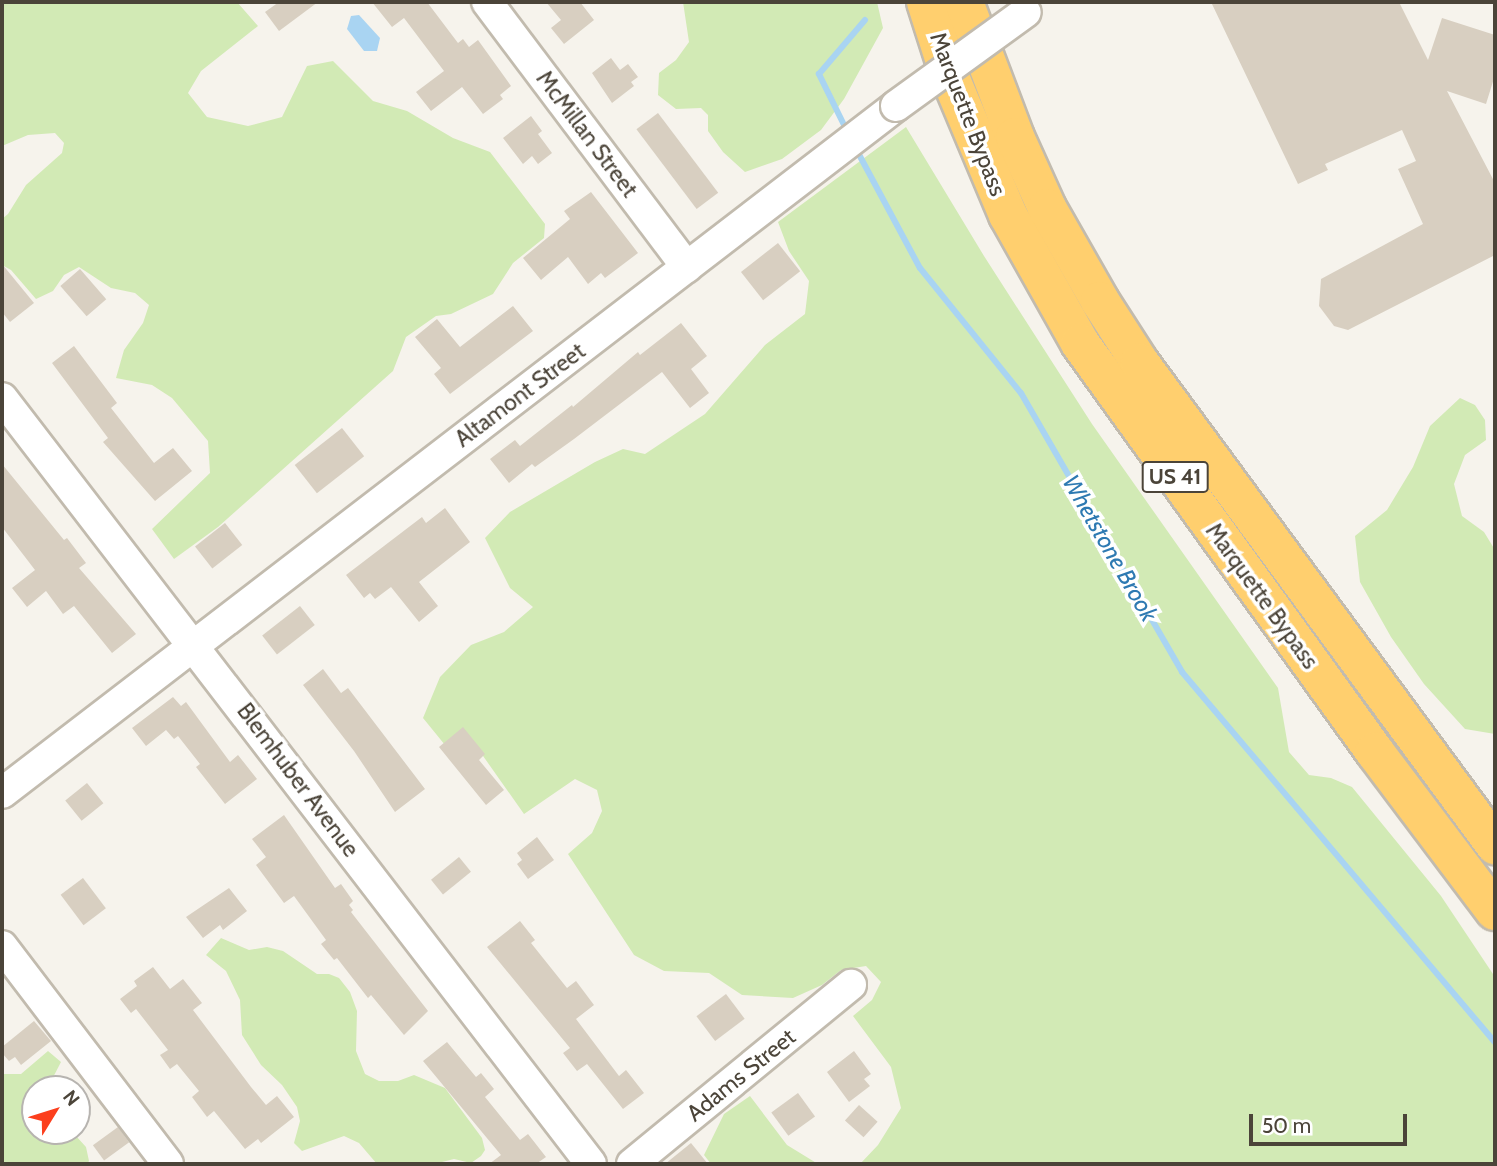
<!DOCTYPE html>
<html>
<head>
<meta charset="utf-8">
<style>
  body { margin:0 }
  #map { position:relative; width:1497px; height:1166px; overflow:hidden; background:#f6f3ec; font-family:Cabin,sans-serif }
  div>[style] { position:absolute }
  .green>* { inset:0; background:#d2eab5 }
  .water>* { inset:0; background:#a9d4f2 }
  .stream>* { height:6px; margin:-3px; padding:0 3px; transform-origin:3px; border-radius:3px; background:#a9d4f2 }
  .building>* { inset:0; background:#d8cfc1; transform-origin:0 0 }
  .roads { filter:drop-shadow(2px 0 #c2bbae) drop-shadow(-2px 0 #c2bbae) drop-shadow(0 2px #c2bbae) drop-shadow(0 -2px #c2bbae) }
  .minor>* { height:30px; margin:-15px; padding:0 15px; transform-origin:15px; border-radius:15px; background:#fff }
  .highway>* { height:38px; margin:-19px; padding:0 19px; transform-origin:19px; border-radius:19px; background:#ffcf6e }
  .bridges { filter:drop-shadow(2px 0 #c2bbae) drop-shadow(-2px 0 #c2bbae) drop-shadow(0 2px #c2bbae) drop-shadow(0 -2px #c2bbae) }
  .minor-bridge>* { height:30px; margin:-15px; padding:0 15px; transform-origin:15px; border-radius:15px; background:#fff }
  span { translate:-50% -50%; white-space:nowrap; text-align:center; line-height:1.15; -webkit-text-stroke:7px #fff; paint-order:stroke }
  .shield-label span { padding:2px 5px; background:#fff; border:2px solid; border-radius:5px; -webkit-text-stroke-width:0 }
  .shield-label { font-size:21px; color:#4b4439; font-weight:700 }
  .street-label { font-size:23px; color:#4b4439 }
  .water-label { font-size:24px; color:#2e7ab2; font-style:italic }
  .frame { position:absolute; inset:0; border:4px solid #4b4439; pointer-events:none }
  .north { position:absolute; left:21px; top:1075px; width:70px; height:70px; box-sizing:border-box; background:#fff; border:2px solid #b7b4b0; border-radius:50%; rotate:52deg; font-size:19px; font-weight:700; line-height:28px; text-align:center; color:#4b4439 }
  .north::after { content:''; display:block; margin:auto; width:24px; height:32px; background:#fc3f1d; clip-path:polygon(50% 0,100% 100%,50% 72%,0 100%) }
  .scale { position:absolute; left:1249px; top:1114px; width:158px; height:32px; box-sizing:border-box; border:4px solid #4b4439; border-top:0; padding-left:9px; font-size:21px; line-height:24px; white-space:nowrap; color:#4b4439; -webkit-text-stroke:5px #fff; paint-order:stroke }
</style>
</head>
<body>
<div id="map">
  <div class="green">
    <div style="clip-path:polygon(2px 2px,237px 2px,258px 26px,201px 71px,188px 93px,207px 117px,248px 126px,282px 117px,307px 66px,333px 61px,373px 101px,407px 111px,453px 138px,490px 152px,545px 224px,544px 238px,513px 263px,493px 294px,451px 314px,436px 316px,406px 337px,393px 371px,218px 527px,174px 559px,152px 529px,210px 473px,208px 441px,172px 398px,152px 385px,116px 378px,124px 350px,143px 323px,149px 305px,135px 293px,111px 288px,79px 267px,64px 275px,53px 291px,36px 299px,11px 270px,2px 265px,2px 219px,8px 214px,26px 185px,62px 153px,64px 143px,55px 133px,28px 135px,2px 146px)"></div>
    <div style="clip-path:polygon(683px 2px,877px 2px,883px 28px,844px 99px,821px 130px,782px 159px,745px 172px,723px 152px,708px 131px,708px 115px,701px 108px,676px 109px,658px 95px,659px 73px,676px 60px,689px 42px)"></div>
    <div style="clip-path:polygon(906px 127px,984px 256px,1092px 424px,1278px 688px,1289px 752px,1309px 775px,1331px 778px,1352px 787px,1441px 896px,1495px 977px,1495px 1164px,860px 1164px,878px 1145px,901px 1108px,891px 1067px,853px 1016px,872px 1000px,881px 982px,866px 966px,841px 970px,822px 985px,793px 998px,742px 995px,709px 973px,664px 971px,634px 955px,568px 854px,592px 833px,602px 811px,597px 790px,575px 779px,524px 814px,476px 746px,445px 745px,423px 718px,440px 677px,471px 645px,504px 632px,533px 607px,510px 588px,485px 538px,510px 512px,595px 462px,623px 449px,645px 454px,705px 414px,765px 345px,805px 314px,809px 281px,789px 251px,778px 222px)"></div>
    <div style="clip-path:polygon(1460px 398px,1475px 405px,1485px 420px,1486px 440px,1465px 455px,1454px 484px,1462px 516px,1484px 532px,1495px 550px,1495px 734px,1465px 729px,1424px 684px,1391px 637px,1360px 582px,1355px 536px,1387px 510px,1413px 467px,1430px 426px)"></div>
    <div style="clip-path:polygon(221px 938px,249px 950px,267px 947px,283px 951px,317px 974px,329px 974px,339px 978px,350px 992px,357px 1011px,356px 1051px,365px 1074px,379px 1081px,398px 1081px,414px 1075px,445px 1088px,482px 1138px,485px 1150px,481px 1156px,471px 1163px,454px 1159px,434px 1164px,377px 1164px,359px 1143px,344px 1136px,302px 1151px,294px 1143px,300px 1121px,297px 1107px,282px 1085px,261px 1065px,242px 1035px,240px 1000px,226px 971px,206px 955px)"></div>
    <div style="clip-path:polygon(48px 1051px,61px 1062px,47px 1089px,35px 1089px,35px 1131px,62px 1131px,76px 1136px,86px 1147px,89px 1161px,87px 1164px,2px 1164px,2px 1074px,21px 1074px)"></div>
    <div style="clip-path:polygon(750px 1096px,787px 1145px,818px 1164px,711px 1164px,704px 1155px,724px 1114px)"></div>
  </div>
  <div class="water">
    <div style="clip-path:polygon(359px 15px,380px 38px,377px 51px,364px 51px,347px 29px,351px 16px)"></div>
  </div>
  <div class="stream">
    <div style="left:847px;top:131px;width:64px;rotate:-116.2deg"></div>
    <div style="left:819px;top:74px;width:71px;rotate:-49.6deg"></div>
    <div style="left:855px;top:147px;width:137px;rotate:61.8deg"></div>
    <div style="left:920px;top:268px;width:161px;rotate:51.1deg"></div>
    <div style="left:1021px;top:393px;width:322px;rotate:60deg"></div>
    <div style="left:1182px;top:672px;width:485px;rotate:49.8deg"></div>
  </div>
  <div class="building">
    <div style="clip-path:polygon(279px 2px,318px 2px,279px 31px,265px 12px)"></div>
    <div style="clip-path:polygon(372px 2px,427px 2px,458px 43px,463px 39px,469px 47px,478px 40px,511px 86px,500px 95px,503px 99px,483px 114px,462px 87px,431px 111px,416px 92px,444px 71px,404px 18px,392px 27px)"></div>
    <div style="clip-path:polygon(546px 2px,580px 2px,594px 20px,564px 44px,551px 28px,561px 20px)"></div>
    <div style="clip-path:polygon(1211px 2px,1399px 2px,1428px 60px,1442px 18px,1495px 35px,1495px 75px,1486px 104px,1447px 91px,1495px 183px,1495px 255px,1348px 330px,1334px 326px,1319px 306px,1321px 279px,1423px 224px,1398px 169px,1416px 161px,1402px 130px,1325px 164px,1328px 170px,1298px 184px)"></div>
    <div style="clip-path:polygon(611px 58px,620px 70px,628px 64px,638px 77px,631px 82px,634px 86px,612px 103px,592px 73px)"></div>
    <div style="left:658px;top:113px;width:100px;height:27px;rotate:53deg"></div>
    <div style="clip-path:polygon(531px 116px,542px 131px,538px 134px,552px 153px,538px 164px,532px 156px,523px 164px,503px 138px)"></div>
    <div style="clip-path:polygon(591px 192px,638px 253px,605px 278px,601px 273px,588px 284px,568px 257px,541px 280px,523px 258px,570px 219px,564px 211px)"></div>
    <div style="left:778px;top:243px;width:36px;height:47px;rotate:52deg"></div>
    <div style="clip-path:polygon(2px 264px,34px 303px,10px 322px,2px 312px)"></div>
    <div style="left:80px;top:269px;width:40px;height:26px;rotate:49deg"></div>
    <div style="clip-path:polygon(513px 306px,533px 331px,450px 394px,434px 374px,441px 368px,415px 337px,437px 319px,460px 347px)"></div>
    <div style="clip-path:polygon(681px 323px,707px 356px,691px 369px,709px 393px,690px 408px,662px 372px,574px 439px,535px 467px,532px 464px,509px 483px,490px 459px,515px 440px,520px 446px,572px 405px,573px 407px,638px 352px,640px 355px)"></div>
    <div style="clip-path:polygon(74px 346px,117px 403px,111px 408px,154px 463px,173px 448px,192px 471px,155px 501px,103px 442px,108px 438px,52px 363px)"></div>
    <div style="left:342px;top:428px;width:36px;height:60px;rotate:52deg"></div>
    <div style="clip-path:polygon(2px 464px,64px 540px,67px 538px,86px 563px,79px 568px,136px 634px,112px 653px,74px 606px,63px 614px,46px 591px,27px 607px,12px 588px,35px 570px,2px 527px)"></div>
    <div style="clip-path:polygon(445px 508px,470px 542px,419px 582px,438px 606px,419px 622px,391px 587px,375px 599px,370px 593px,364px 598px,346px 575px,422px 517px,426px 523px)"></div>
    <div style="left:225px;top:523px;width:28px;height:38px;rotate:52deg"></div>
    <div style="left:300px;top:606px;width:24px;height:48px;rotate:52deg"></div>
    <div style="clip-path:polygon(323px 669px,341px 693px,348px 688px,425px 789px,395px 812px,354px 751px,303px 685px)"></div>
    <div style="clip-path:polygon(173px 697px,181px 706px,186px 702px,230px 762px,238px 755px,257px 779px,225px 804px,196px 767px,200px 764px,178px 736px,174px 739px,166px 730px,146px 746px,132px 728px)"></div>
    <div style="clip-path:polygon(463px 727px,485px 754px,479px 760px,504px 790px,486px 805px,439px 747px)"></div>
    <div style="left:87px;top:783px;width:26px;height:28px;rotate:51deg"></div>
    <div style="clip-path:polygon(284px 815px,335px 888px,341px 884px,353px 901px,349px 905px,353px 910px,351px 912px,428px 1011px,404px 1035px,371px 995px,368px 998px,337px 958px,334px 960px,321px 944px,326px 940px,294px 896px,284px 903px,256px 865px,266px 857px,252px 839px)"></div>
    <div style="clip-path:polygon(537px 837px,554px 860px,528px 879px,517px 864px,522px 860px,517px 853px)"></div>
    <div style="left:459px;top:857px;width:19px;height:36px;rotate:51deg"></div>
    <div style="left:83px;top:878px;width:38px;height:28px;rotate:53deg"></div>
    <div style="clip-path:polygon(229px 888px,247px 911px,223px 930px,220px 925px,203px 938px,186px 917px)"></div>
    <div style="clip-path:polygon(520px 921px,535px 940px,531px 943px,567px 988px,576px 981px,594px 1005px,576px 1019px,619px 1076px,626px 1070px,644px 1093px,623px 1109px,587px 1064px,577px 1071px,563px 1053px,570px 1048px,487px 947px)"></div>
    <div style="clip-path:polygon(153px 967px,170px 989px,183px 979px,202px 1003px,193px 1010px,251px 1087px,266px 1105px,277px 1096px,294px 1117px,261px 1143px,258px 1139px,245px 1149px,214px 1111px,207px 1117px,192px 1097px,199px 1091px,177px 1064px,170px 1069px,160px 1055px,168px 1050px,136px 1009px,131px 1013px,120px 999px,137px 986px,134px 981px)"></div>
    <div style="left:726px;top:994px;width:31px;height:37px;rotate:53deg"></div>
    <div style="clip-path:polygon(34px 1021px,51px 1041px,21px 1065px,15px 1057px,9px 1061px,2px 1053px,2px 1047px)"></div>
    <div style="clip-path:polygon(447px 1042px,476px 1077px,481px 1073px,494px 1089px,485px 1097px,520px 1140px,528px 1134px,546px 1157px,536px 1164px,489px 1164px,501px 1155px,423px 1061px)"></div>
    <div style="clip-path:polygon(854px 1051px,871px 1074px,864px 1079px,870px 1086px,849px 1102px,827px 1072px)"></div>
    <div style="left:798px;top:1093px;width:29px;height:33px;rotate:54deg"></div>
    <div style="left:859px;top:1105px;width:25px;height:21px;rotate:42deg"></div>
    <div style="left:118px;top:1127px;width:19px;height:31px;rotate:54deg"></div>
    <div style="clip-path:polygon(691px 1143px,708px 1164px,665px 1164px)"></div>
  </div>
  <div class="roads">
    <div class="minor">
      <div style="left:487px;top:2px;width:332px;rotate:53deg"></div>
      <div style="left:2px;top:398px;width:966px;rotate:52.44deg"></div>
      <div style="left:2px;top:793px;width:1127px;rotate:-37.54deg"></div>
      <div style="left:2px;top:946px;width:274px;rotate:52.7deg"></div>
      <div style="left:632px;top:1164px;width:283px;rotate:-39.3deg"></div>
    </div>
    <div class="highway">
      <div style="left:926px;top:2px;width:79px;rotate:72.3deg"></div>
      <div style="left:950px;top:77px;width:150px;rotate:67.2deg"></div>
      <div style="left:1008px;top:215px;width:147px;rotate:60.6deg"></div>
      <div style="left:1080px;top:343px;width:504px;rotate:54.2deg"></div>
      <div style="left:1375px;top:752px;width:199px;rotate:53deg"></div>
      <div style="left:964px;top:2px;width:144px;rotate:69.3deg"></div>
      <div style="left:1015px;top:137px;width:78px;rotate:65.7deg"></div>
      <div style="left:1047px;top:208px;width:107px;rotate:60.3deg"></div>
      <div style="left:1100px;top:301px;width:74px;rotate:57.2deg"></div>
      <div style="left:1140px;top:363px;width:599px;rotate:53.63deg"></div>
    </div>
  </div>
  <div class="bridges">
    <div class="minor-bridge">
      <div style="left:896px;top:106px;width:160px;rotate:-35.9deg"></div>
    </div>
  </div>
  <div class="shield-label">
    <span style="left:1175px;top:477px">US 41</span>
  </div>
  <div class="street-label">
    <span style="left:968px;top:114px;rotate:69deg">Marquette Bypass</span>
    <span style="left:587px;top:134px;rotate:53deg">McMillan Street</span>
    <span style="left:520px;top:395px;rotate:-37deg">Altamont Street</span>
    <span style="left:1262px;top:596px;rotate:54deg">Marquette Bypass</span>
    <span style="left:298px;top:780px;rotate:53deg">Blemhuber Avenue</span>
    <span style="left:741px;top:1075px;rotate:-39deg">Adams Street</span>
  </div>
  <div class="water-label">
    <span style="left:1110px;top:548px;rotate:60deg">Whetstone Brook</span>
  </div>
  <div class="frame"></div>
  <div class="north">N</div>
  <div class="scale">50 m</div>
</div>
</body>
</html>
